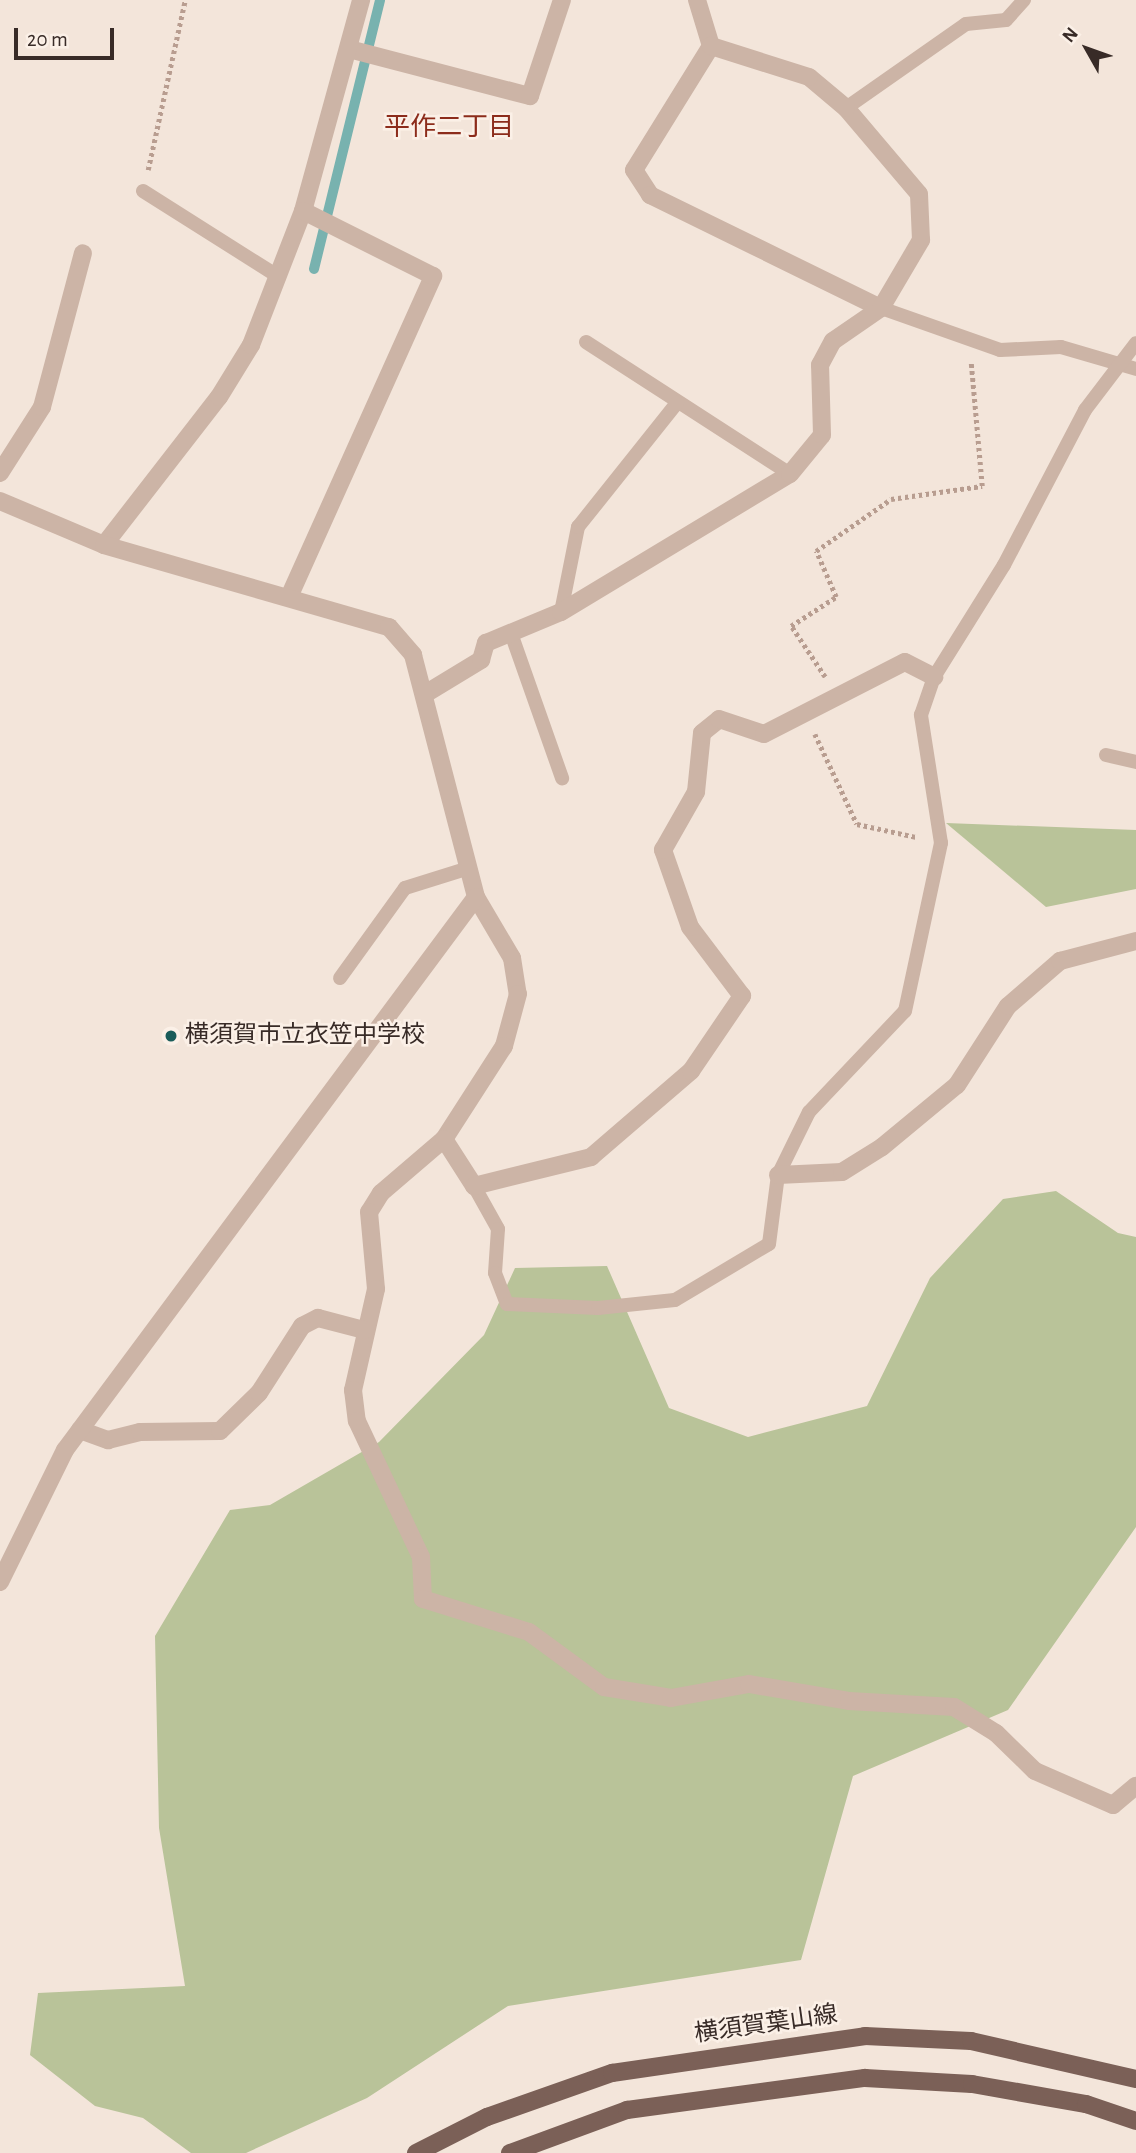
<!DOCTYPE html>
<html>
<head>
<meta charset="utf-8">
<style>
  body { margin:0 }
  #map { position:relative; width:1136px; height:2153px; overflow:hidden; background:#f3e5da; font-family:"Alegreya Sans","Noto Sans JP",sans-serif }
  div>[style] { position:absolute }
  .green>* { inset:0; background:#b9c399 }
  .stream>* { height:10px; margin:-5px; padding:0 5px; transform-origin:5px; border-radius:5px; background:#78b2af }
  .path>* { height:4.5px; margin-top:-2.25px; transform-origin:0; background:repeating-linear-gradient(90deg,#b89d90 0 3.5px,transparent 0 7px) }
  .service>* { height:14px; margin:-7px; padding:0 7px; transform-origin:7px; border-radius:7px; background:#ccb4a6 }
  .minor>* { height:18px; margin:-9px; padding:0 9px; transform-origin:9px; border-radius:9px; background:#ccb4a6 }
  .tertiary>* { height:18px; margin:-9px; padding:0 9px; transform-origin:9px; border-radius:9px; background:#ccb4a6 }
  .primary>* { height:18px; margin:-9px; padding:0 9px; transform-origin:9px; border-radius:9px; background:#7b6057 }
  .dots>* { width:19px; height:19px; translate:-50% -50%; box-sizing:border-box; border:4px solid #fbf0e7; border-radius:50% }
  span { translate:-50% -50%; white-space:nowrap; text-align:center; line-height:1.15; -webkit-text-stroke:5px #fbf0e7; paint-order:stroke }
  .poi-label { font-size:24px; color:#382b27 }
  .left { translate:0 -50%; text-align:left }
  .street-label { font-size:24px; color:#382b27 }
  .neighbourhood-label { font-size:26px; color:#8c2c1b }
  .north { position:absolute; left:1052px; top:14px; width:70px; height:70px; -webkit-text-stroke:5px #fbf0e7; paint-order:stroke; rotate:310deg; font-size:19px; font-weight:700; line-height:28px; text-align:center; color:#382b27 }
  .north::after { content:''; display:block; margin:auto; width:24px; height:32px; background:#382b27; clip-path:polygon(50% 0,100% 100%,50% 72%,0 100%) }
  .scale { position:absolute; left:14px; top:28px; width:100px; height:32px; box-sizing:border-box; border:4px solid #382b27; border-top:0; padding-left:9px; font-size:21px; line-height:24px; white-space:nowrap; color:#382b27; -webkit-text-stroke:5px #fbf0e7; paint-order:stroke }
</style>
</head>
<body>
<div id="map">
  <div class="green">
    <div style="clip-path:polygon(946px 823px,1136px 830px,1136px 889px,1046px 907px)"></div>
    <div style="clip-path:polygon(1056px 1191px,1118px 1233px,1136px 1237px,1136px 1527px,1008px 1710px,853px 1776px,801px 1960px,508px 2006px,367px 2098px,246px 2153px,191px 2153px,143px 2118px,95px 2106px,30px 2055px,38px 1993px,185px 1986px,159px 1828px,155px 1636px,230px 1510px,270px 1505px,379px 1442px,484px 1335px,515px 1268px,607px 1266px,669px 1408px,748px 1437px,867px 1406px,930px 1278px,1003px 1199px)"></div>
  </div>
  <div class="stream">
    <div style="left:314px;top:269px;width:277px;rotate:-76.2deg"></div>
  </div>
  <div class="path">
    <div style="left:148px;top:170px;width:174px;rotate:-77.7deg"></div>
    <div style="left:825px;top:677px;width:61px;rotate:-123.7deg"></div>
    <div style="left:791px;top:626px;width:54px;rotate:-32.8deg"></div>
    <div style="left:836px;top:597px;width:50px;rotate:-113.5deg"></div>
    <div style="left:816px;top:551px;width:91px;rotate:-34.7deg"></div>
    <div style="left:891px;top:499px;width:92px;rotate:-8.1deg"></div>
    <div style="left:982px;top:486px;width:123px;rotate:-95.1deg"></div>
    <div style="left:815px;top:734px;width:99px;rotate:65deg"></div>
    <div style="left:857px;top:824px;width:60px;rotate:12.4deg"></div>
  </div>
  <div class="service">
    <div style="left:846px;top:108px;width:146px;rotate:-35deg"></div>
    <div style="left:966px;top:24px;width:40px;rotate:-5.7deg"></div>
    <div style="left:1006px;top:20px;width:27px;rotate:-48deg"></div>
    <div style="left:143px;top:191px;width:161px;rotate:32.3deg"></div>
    <div style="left:881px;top:308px;width:126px;rotate:19.4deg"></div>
    <div style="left:1000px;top:350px;width:61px;rotate:-2.8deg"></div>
    <div style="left:1061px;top:347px;width:78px;rotate:16.3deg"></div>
    <div style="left:586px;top:342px;width:243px;rotate:32.9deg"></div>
    <div style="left:561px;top:612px;width:87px;rotate:-78.7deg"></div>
    <div style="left:578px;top:527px;width:159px;rotate:-51.4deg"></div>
    <div style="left:512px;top:636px;width:151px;rotate:70.6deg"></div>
    <div style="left:1106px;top:755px;width:31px;rotate:13deg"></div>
    <div style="left:340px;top:978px;width:111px;rotate:-54.2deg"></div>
    <div style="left:405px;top:888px;width:67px;rotate:-17.4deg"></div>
    <div style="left:474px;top:1186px;width:49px;rotate:60.8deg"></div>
    <div style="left:498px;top:1229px;width:44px;rotate:93.9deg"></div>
    <div style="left:495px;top:1273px;width:33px;rotate:69deg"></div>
    <div style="left:507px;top:1304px;width:91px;rotate:2.5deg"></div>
    <div style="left:598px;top:1308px;width:77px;rotate:-5.9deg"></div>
    <div style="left:675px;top:1300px;width:109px;rotate:-30.8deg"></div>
    <div style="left:769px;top:1244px;width:70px;rotate:-82.6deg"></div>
    <div style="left:778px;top:1175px;width:70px;rotate:-63.8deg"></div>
    <div style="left:809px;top:1112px;width:139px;rotate:-46.5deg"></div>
    <div style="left:905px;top:1011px;width:172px;rotate:-77.9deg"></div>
    <div style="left:941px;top:843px;width:130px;rotate:-98.9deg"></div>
    <div style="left:921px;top:715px;width:40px;rotate:-71.1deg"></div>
    <div style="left:934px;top:677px;width:132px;rotate:-58deg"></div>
    <div style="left:1004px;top:565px;width:175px;rotate:-62.4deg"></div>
    <div style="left:1085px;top:410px;width:84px;rotate:-52.7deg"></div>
  </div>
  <div class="minor">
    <div style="left:697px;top:0;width:48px;rotate:73.1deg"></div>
    <div style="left:711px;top:46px;width:146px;rotate:121.8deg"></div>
    <div style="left:634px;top:170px;width:30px;rotate:57deg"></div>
    <div style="left:650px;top:195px;width:257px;rotate:26.1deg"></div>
    <div style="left:349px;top:49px;width:187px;rotate:14.6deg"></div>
    <div style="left:530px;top:96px;width:101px;rotate:-71.6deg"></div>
    <div style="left:0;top:473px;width:78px;rotate:-57.5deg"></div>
    <div style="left:42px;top:407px;width:159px;rotate:-75.1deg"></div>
    <div style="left:104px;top:545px;width:187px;rotate:-52.2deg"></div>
    <div style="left:219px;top:397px;width:61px;rotate:-58.4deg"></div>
    <div style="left:251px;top:345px;width:144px;rotate:-68.8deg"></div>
    <div style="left:303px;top:211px;width:219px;rotate:-74.6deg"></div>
    <div style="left:289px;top:597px;width:352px;rotate:-65.8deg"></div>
    <div style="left:433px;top:276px;width:145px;rotate:-153.4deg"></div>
    <div style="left:425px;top:694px;width:66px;rotate:-31.3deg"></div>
    <div style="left:481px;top:660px;width:18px;rotate:-74deg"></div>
    <div style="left:486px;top:643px;width:81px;rotate:-22.5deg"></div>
    <div style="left:561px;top:612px;width:267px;rotate:-31.1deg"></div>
    <div style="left:790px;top:474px;width:50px;rotate:-50.6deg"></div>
    <div style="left:822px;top:435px;width:70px;rotate:-91.6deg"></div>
    <div style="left:820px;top:365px;width:27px;rotate:-62deg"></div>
    <div style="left:833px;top:341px;width:58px;rotate:-34.5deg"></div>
    <div style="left:881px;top:308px;width:79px;rotate:-59.5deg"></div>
    <div style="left:921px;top:240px;width:46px;rotate:-92.5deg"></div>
    <div style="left:919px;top:194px;width:113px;rotate:-130.3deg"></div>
    <div style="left:846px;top:108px;width:48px;rotate:-140deg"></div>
    <div style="left:809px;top:77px;width:103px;rotate:-162.4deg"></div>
    <div style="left:476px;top:897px;width:71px;rotate:59.5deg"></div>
    <div style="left:512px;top:958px;width:36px;rotate:81deg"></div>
    <div style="left:518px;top:994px;width:54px;rotate:105.1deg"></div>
    <div style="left:504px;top:1046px;width:111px;rotate:122.8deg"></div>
    <div style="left:444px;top:1139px;width:83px;rotate:139.4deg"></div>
    <div style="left:381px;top:1193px;width:22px;rotate:122deg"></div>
    <div style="left:369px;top:1212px;width:77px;rotate:84.8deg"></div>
    <div style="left:376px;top:1289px;width:104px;rotate:102.8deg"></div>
    <div style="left:353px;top:1390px;width:31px;rotate:83deg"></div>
    <div style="left:357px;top:1421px;width:150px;rotate:64.8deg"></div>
    <div style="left:421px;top:1557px;width:42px;rotate:87.3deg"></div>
    <div style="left:423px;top:1599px;width:111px;rotate:17.3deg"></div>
    <div style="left:529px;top:1632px;width:93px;rotate:36.3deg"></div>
    <div style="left:604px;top:1687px;width:68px;rotate:9.3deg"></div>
    <div style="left:671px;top:1698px;width:79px;rotate:-10.2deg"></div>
    <div style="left:749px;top:1684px;width:101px;rotate:9.6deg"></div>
    <div style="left:849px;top:1701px;width:105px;rotate:3.3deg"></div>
    <div style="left:954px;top:1707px;width:49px;rotate:31.8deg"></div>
    <div style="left:996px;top:1733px;width:54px;rotate:44.3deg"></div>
    <div style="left:1035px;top:1771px;width:85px;rotate:23.6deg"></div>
    <div style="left:1113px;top:1805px;width:30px;rotate:-40deg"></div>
    <div style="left:444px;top:1139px;width:56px;rotate:57.4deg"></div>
    <div style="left:474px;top:1186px;width:121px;rotate:-13.9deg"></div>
    <div style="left:591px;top:1157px;width:132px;rotate:-40.7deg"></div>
    <div style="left:691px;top:1071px;width:91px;rotate:-55.8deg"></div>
    <div style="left:742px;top:996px;width:86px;rotate:-127deg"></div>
    <div style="left:690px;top:927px;width:82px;rotate:-109.3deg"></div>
    <div style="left:663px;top:850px;width:67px;rotate:-60.4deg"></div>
    <div style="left:696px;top:792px;width:59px;rotate:-84.2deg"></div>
    <div style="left:702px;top:733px;width:22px;rotate:-39deg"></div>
    <div style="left:719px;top:719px;width:47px;rotate:18.4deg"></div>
    <div style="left:764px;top:734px;width:158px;rotate:-27.1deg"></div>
    <div style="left:905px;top:662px;width:33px;rotate:27deg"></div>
    <div style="left:778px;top:1175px;width:64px;rotate:-2.7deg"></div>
    <div style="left:842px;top:1172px;width:47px;rotate:-32deg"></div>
    <div style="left:882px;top:1147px;width:97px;rotate:-39.6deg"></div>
    <div style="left:957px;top:1085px;width:94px;rotate:-57.2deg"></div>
    <div style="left:1008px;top:1006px;width:69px;rotate:-40.9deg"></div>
    <div style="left:1060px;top:961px;width:79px;rotate:-14.7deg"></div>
    <div style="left:80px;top:1430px;width:30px;rotate:20deg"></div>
    <div style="left:108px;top:1440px;width:33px;rotate:-14deg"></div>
    <div style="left:140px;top:1432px;width:80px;rotate:-0.7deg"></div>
    <div style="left:220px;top:1431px;width:54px;rotate:-44.3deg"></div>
    <div style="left:259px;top:1393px;width:80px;rotate:-57.3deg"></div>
    <div style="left:302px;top:1326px;width:18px;rotate:-27deg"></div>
    <div style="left:318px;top:1318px;width:48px;rotate:14.6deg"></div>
  </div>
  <div class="tertiary">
    <div style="left:0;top:501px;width:113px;rotate:22.9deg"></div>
    <div style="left:104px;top:545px;width:297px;rotate:16.1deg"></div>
    <div style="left:389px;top:627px;width:37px;rotate:49deg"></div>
    <div style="left:413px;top:655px;width:250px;rotate:75.4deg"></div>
    <div style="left:476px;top:897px;width:689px;rotate:126.62deg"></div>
    <div style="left:65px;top:1450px;width:147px;rotate:116.2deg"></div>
  </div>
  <div class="primary">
    <div style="left:416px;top:2153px;width:80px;rotate:-26.9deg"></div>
    <div style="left:487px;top:2117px;width:133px;rotate:-19.4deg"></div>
    <div style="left:612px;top:2073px;width:256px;rotate:-8.3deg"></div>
    <div style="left:865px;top:2036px;width:106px;rotate:2.7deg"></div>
    <div style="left:971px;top:2041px;width:169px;rotate:13deg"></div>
    <div style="left:510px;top:2153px;width:125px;rotate:-20.2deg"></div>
    <div style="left:627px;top:2110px;width:240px;rotate:-7.7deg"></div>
    <div style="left:865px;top:2078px;width:107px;rotate:3.2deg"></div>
    <div style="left:972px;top:2084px;width:116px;rotate:10deg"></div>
    <div style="left:1086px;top:2104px;width:53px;rotate:18.8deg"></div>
  </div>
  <div class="dots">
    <div style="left:171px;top:1036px;background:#1a5c5a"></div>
  </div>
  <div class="poi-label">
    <span class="left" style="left:185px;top:1036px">横須賀市立衣笠中学校</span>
  </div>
  <div class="street-label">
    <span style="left:766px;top:2025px;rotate:-8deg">横須賀葉山線</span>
  </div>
  <div class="neighbourhood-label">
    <span style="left:449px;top:128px">平作二丁目</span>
  </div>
  <div class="north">N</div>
  <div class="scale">20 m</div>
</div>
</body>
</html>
